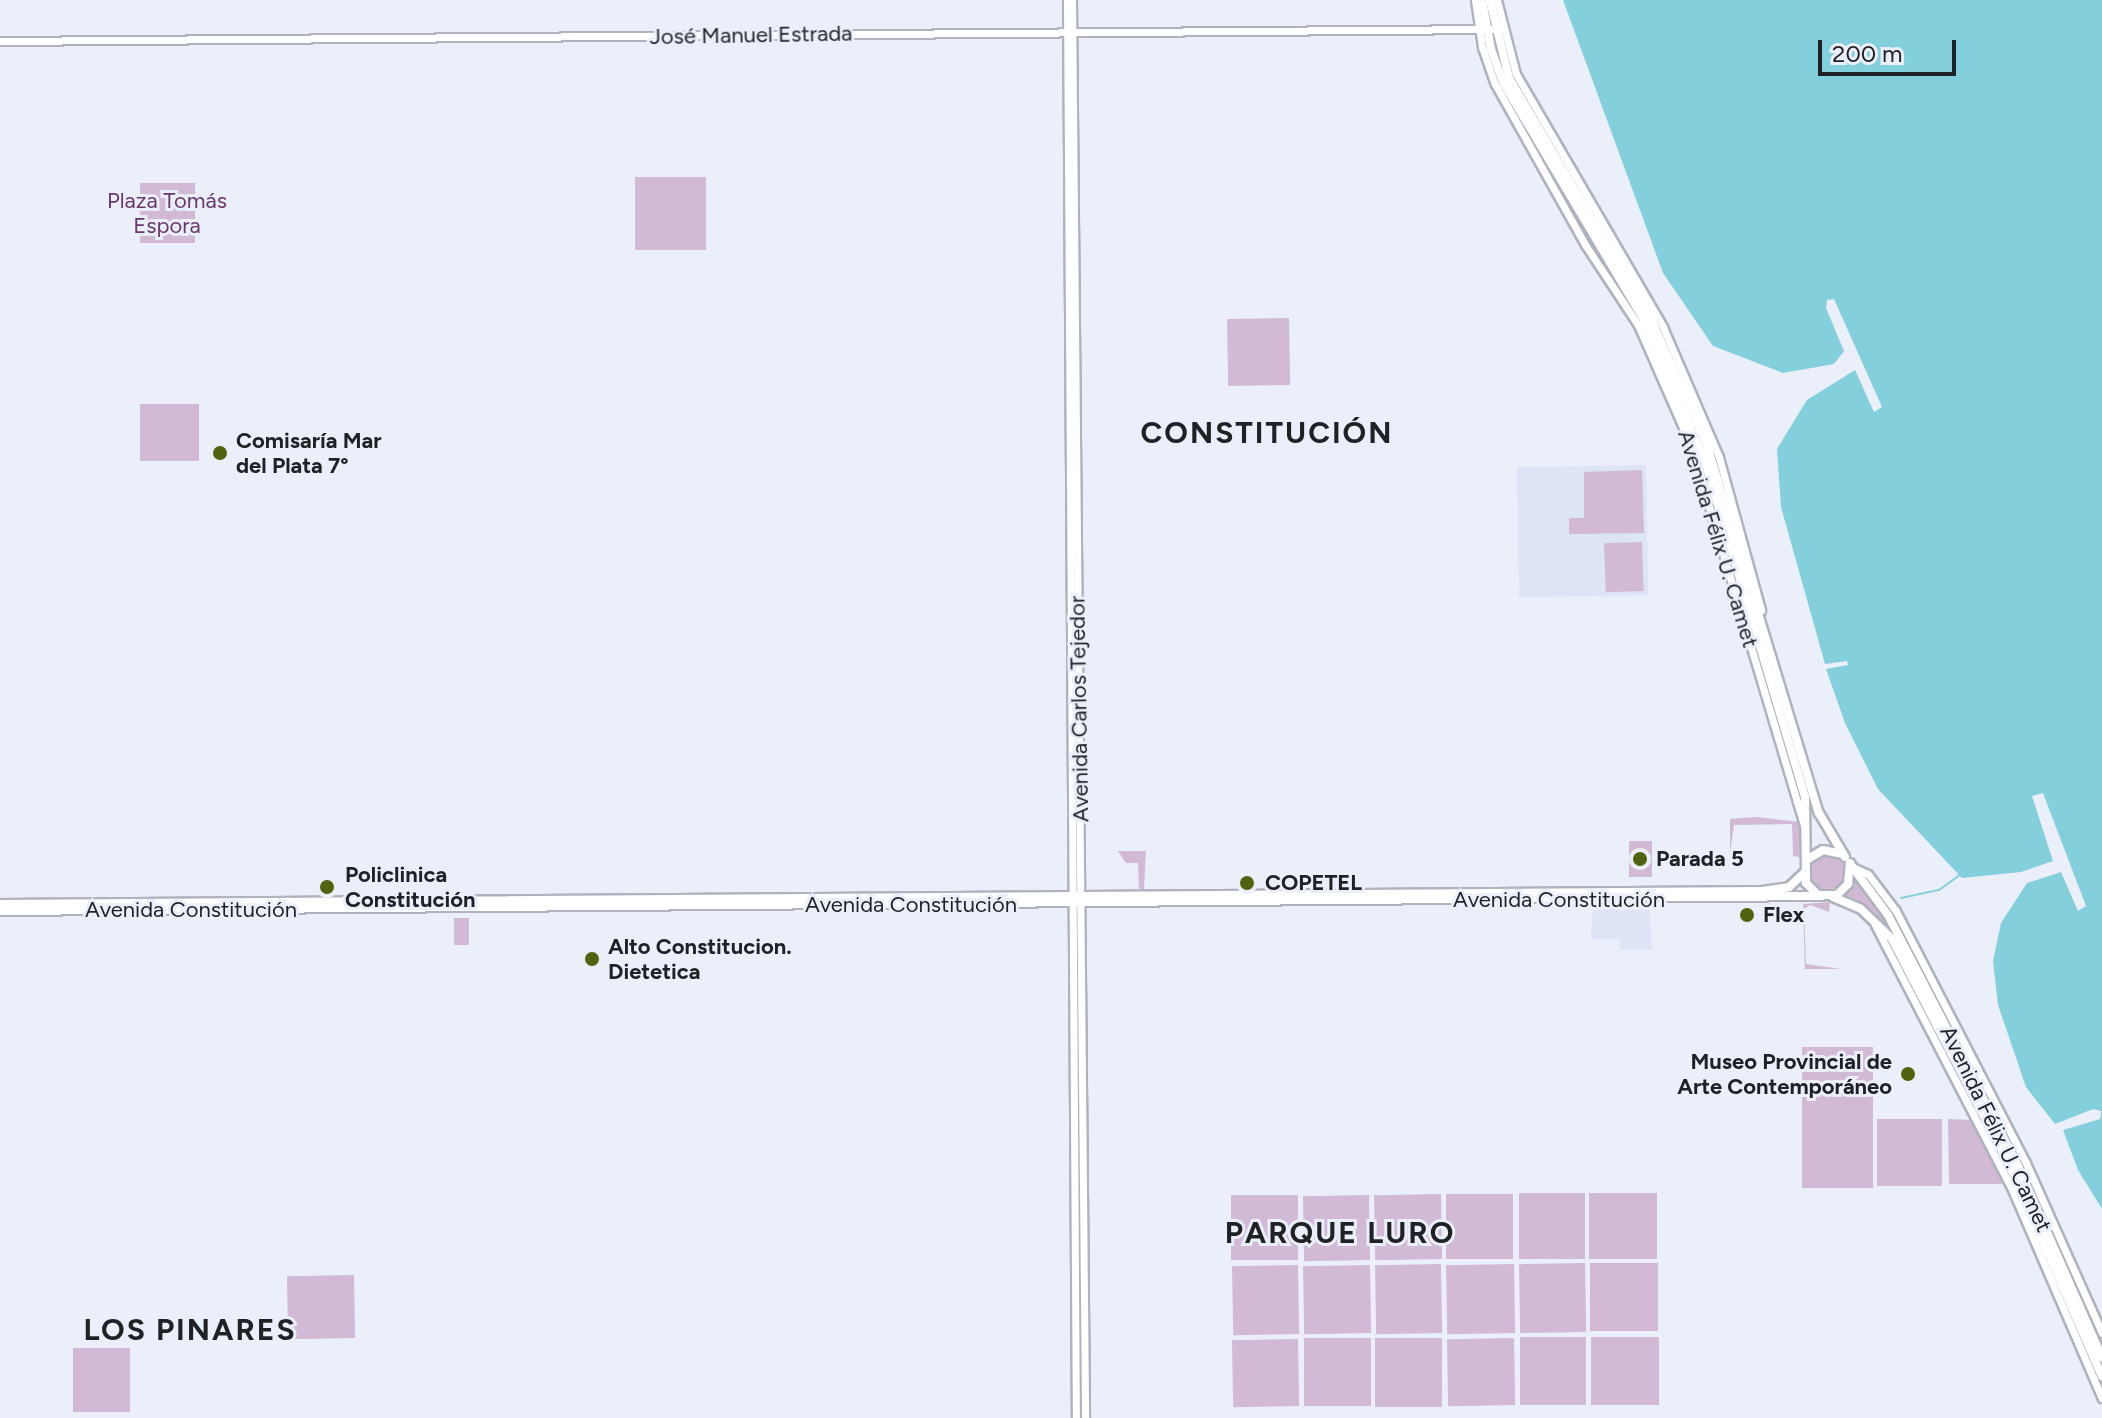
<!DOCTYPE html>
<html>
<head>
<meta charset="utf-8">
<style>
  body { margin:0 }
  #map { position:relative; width:2102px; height:1418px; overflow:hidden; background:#eaeffa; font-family:Figtree,sans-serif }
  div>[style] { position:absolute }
  .built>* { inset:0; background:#dce4f6; transform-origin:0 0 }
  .green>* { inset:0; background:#d2b9d5; transform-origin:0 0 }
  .round { border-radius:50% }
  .water>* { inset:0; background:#83cfdb }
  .stream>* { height:2px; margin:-1px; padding:0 1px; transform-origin:1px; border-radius:1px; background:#83cfdb }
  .roads { filter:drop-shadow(2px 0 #afb3bd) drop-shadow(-2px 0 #afb3bd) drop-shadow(0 2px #afb3bd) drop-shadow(0 -2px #afb3bd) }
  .secondary>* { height:7px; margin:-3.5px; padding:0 3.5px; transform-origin:3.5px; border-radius:3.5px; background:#fff }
  .primary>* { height:8px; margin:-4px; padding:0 4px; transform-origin:4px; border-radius:4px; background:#fff }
  .dots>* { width:22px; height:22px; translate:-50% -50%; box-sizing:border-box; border:4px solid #eaeffa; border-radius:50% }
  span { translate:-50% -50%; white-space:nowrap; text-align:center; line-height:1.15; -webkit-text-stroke:6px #eaeffa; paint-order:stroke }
  .street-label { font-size:22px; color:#1f2125 }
  .park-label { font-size:22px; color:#69366e }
  .poi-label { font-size:22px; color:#1f2125; font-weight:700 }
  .left { translate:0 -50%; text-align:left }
  .right { translate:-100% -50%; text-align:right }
  .district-label { font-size:30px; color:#1f2125; font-weight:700; letter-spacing:2px }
  .scale { position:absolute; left:1818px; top:40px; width:138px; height:36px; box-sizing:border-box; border:4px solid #1f2125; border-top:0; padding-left:10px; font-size:24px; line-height:28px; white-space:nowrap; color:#1f2125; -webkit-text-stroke:6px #eaeffa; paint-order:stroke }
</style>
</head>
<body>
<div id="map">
  <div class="built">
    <div style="left:1646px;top:465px;width:130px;height:129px;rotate:89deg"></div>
    <div style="clip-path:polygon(1649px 907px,1652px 950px,1620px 950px,1620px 939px,1591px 939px,1593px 908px)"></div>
  </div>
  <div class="green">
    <div style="left:706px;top:177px;width:73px;height:71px;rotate:90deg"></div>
    <div style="left:140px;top:183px;width:55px;height:60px"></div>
    <div style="left:1289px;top:318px;width:67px;height:62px;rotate:89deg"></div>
    <div style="left:140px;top:404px;width:59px;height:57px"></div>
    <div style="clip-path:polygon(1642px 470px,1644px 533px,1569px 534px,1569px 518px,1584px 518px,1584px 472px)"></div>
    <div style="left:1642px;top:542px;width:49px;height:38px;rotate:88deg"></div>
    <div style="clip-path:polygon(1757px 817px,1800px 822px,1799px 857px,1793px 856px,1792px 824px,1734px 825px,1730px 853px,1730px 819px)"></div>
    <div style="left:1629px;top:841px;width:23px;height:36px"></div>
    <div style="clip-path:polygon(1118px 851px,1146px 851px,1144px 889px,1139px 889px,1138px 863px,1126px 863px)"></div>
    <div class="round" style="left:1808px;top:854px;width:38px;height:38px"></div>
    <div style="clip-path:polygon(1856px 877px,1879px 904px,1894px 933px,1870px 909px,1845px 895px)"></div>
    <div style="clip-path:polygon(1830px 902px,1829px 912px,1810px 905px,1804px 909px,1806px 964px,1841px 969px,1805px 969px,1803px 904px)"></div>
    <div style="left:454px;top:918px;width:15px;height:27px"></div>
    <div style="left:1873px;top:1047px;width:141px;height:71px;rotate:90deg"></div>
    <div style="left:1877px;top:1119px;width:65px;height:67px"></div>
    <div style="clip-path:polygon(1948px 1119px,1972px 1120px,2003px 1184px,1949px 1184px)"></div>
    <div style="left:1585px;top:1193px;width:66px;height:66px;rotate:90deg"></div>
    <div style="left:1589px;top:1193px;width:68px;height:66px"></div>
    <div style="left:1441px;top:1194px;width:65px;height:67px;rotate:89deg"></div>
    <div style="left:1446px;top:1194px;width:67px;height:65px"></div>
    <div style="left:1298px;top:1195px;width:65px;height:67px;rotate:90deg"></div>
    <div style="left:1369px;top:1195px;width:65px;height:66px;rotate:89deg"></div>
    <div style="left:1585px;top:1263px;width:69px;height:66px;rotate:89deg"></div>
    <div style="left:1658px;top:1263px;width:68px;height:68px;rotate:90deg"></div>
    <div style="left:1441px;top:1264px;width:69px;height:66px;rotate:89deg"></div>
    <div style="left:1514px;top:1264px;width:69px;height:68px;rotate:89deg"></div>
    <div style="left:1298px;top:1265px;width:69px;height:66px;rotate:89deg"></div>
    <div style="left:1370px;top:1265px;width:68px;height:67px;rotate:89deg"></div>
    <div style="left:354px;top:1275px;width:63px;height:67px;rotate:89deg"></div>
    <div style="left:1520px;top:1337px;width:66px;height:68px"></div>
    <div style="left:1591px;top:1337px;width:68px;height:68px"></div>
    <div style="left:1371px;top:1338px;width:68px;height:67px;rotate:90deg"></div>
    <div style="left:1375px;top:1338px;width:67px;height:69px"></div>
    <div style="left:1514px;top:1338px;width:67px;height:67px;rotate:89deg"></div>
    <div style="left:1298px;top:1339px;width:67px;height:66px;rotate:89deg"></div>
    <div style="left:73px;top:1348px;width:57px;height:64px"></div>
  </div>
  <div class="water">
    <div style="clip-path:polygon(1563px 0,2102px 0,2102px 1209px,2078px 1170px,2063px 1130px,2100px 1119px,2101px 1111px,2093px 1109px,2055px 1124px,2026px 1087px,1998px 1005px,1993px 961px,2001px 923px,2027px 883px,2061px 872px,2078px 911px,2086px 906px,2043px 793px,2032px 796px,2053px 861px,2021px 872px,1962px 878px,1878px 789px,1845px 723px,1826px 669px,1848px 665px,1847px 661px,1825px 664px,1781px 507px,1777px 449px,1807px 400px,1855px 370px,1874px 412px,1882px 407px,1834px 299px,1827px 300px,1826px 308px,1844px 351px,1834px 364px,1783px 373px,1713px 346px,1663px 273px)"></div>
  </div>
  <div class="stream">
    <div style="left:1901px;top:898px;width:39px;rotate:-12deg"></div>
    <div style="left:1939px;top:890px;width:26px;rotate:-36deg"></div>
  </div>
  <div class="roads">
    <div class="secondary">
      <div style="left:1067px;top:0;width:1418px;rotate:89.64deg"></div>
      <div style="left:1072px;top:0;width:1418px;rotate:89.47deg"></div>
      <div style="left:1475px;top:0;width:48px;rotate:81.5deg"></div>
      <div style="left:1482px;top:47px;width:39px;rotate:71deg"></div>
      <div style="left:1495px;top:84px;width:186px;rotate:60.7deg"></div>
      <div style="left:1586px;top:246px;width:95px;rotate:56.6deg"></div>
      <div style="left:1638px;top:325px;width:132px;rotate:66.3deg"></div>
      <div style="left:1691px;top:446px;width:395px;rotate:73.4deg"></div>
      <div style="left:1497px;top:0;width:76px;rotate:75.6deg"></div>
      <div style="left:1516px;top:74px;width:293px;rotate:59.8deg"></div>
      <div style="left:1663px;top:327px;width:142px;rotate:66.7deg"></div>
      <div style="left:1719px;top:457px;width:159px;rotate:74.6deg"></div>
      <div style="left:0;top:41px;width:1502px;rotate:-0.46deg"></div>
      <div style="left:1852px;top:867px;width:17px;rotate:24deg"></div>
      <div style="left:1868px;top:874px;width:46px;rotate:52.9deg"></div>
      <div style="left:1896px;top:911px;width:284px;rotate:62.7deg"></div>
      <div style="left:2026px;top:1163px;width:186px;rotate:65.9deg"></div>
      <div style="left:1875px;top:925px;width:295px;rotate:62.6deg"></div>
      <div style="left:2011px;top:1187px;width:230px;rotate:66.7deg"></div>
    </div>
    <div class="primary">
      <div style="left:1482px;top:0;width:50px;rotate:79.6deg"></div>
      <div style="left:1491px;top:49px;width:37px;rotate:70deg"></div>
      <div style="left:1504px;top:84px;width:274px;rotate:59.3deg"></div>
      <div style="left:1644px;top:320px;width:150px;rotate:66.5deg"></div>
      <div style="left:1704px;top:458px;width:354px;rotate:73.4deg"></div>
      <div style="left:1805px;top:797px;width:86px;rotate:89.3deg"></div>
      <div style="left:1806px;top:883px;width:17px;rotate:45deg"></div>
      <div style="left:1818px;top:895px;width:19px"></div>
      <div style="left:1837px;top:895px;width:16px;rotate:-45deg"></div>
      <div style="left:1848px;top:884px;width:21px;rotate:-85deg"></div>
      <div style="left:1490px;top:0;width:80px;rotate:76.3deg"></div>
      <div style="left:1509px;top:78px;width:277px;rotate:59.5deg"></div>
      <div style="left:1650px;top:317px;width:137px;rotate:65.9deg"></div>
      <div style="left:1706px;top:442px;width:388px;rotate:73.1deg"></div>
      <div style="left:1819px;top:813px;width:51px;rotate:59.4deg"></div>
      <div style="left:1808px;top:859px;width:17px;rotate:-31deg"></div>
      <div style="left:1823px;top:850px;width:19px;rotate:12deg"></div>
      <div style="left:1851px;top:865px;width:62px;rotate:53.5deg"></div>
      <div style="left:1888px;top:915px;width:283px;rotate:62.6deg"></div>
      <div style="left:2018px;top:1166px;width:209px;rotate:66.3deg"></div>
      <div style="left:1833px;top:897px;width:30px;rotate:23deg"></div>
      <div style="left:1861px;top:909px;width:43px;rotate:44.1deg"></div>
      <div style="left:1892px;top:939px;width:259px;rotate:62.6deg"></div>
      <div style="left:2011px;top:1169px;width:226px;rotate:66.3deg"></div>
      <div style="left:0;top:904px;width:1762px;rotate:-0.42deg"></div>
      <div style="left:1762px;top:891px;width:27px;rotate:-8deg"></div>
      <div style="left:1789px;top:887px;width:21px;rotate:-43deg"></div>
      <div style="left:0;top:911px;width:1822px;rotate:-0.47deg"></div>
    </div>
  </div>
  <div class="dots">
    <div style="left:220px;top:453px;background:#50640f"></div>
    <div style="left:1640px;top:859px;background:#50640f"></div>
    <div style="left:1247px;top:883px;background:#50640f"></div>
    <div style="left:327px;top:887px;background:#50640f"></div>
    <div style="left:1747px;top:915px;background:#50640f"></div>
    <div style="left:592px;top:959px;background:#50640f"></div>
    <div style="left:1908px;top:1074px;background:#50640f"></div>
  </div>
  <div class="street-label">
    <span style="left:751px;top:35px;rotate:-1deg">José Manuel Estrada</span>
    <span style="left:1718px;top:539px;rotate:73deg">Avenida Félix U. Camet</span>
    <span style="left:1079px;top:709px;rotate:-91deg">Avenida Carlos Tejedor</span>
    <span style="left:1559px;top:900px">Avenida Constitución</span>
    <span style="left:911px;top:905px">Avenida Constitución</span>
    <span style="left:191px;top:910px">Avenida Constitución</span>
    <span style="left:1996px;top:1129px;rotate:64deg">Avenida Félix U. Camet</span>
  </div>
  <div class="park-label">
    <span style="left:167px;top:213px">Plaza Tomás<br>Espora</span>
  </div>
  <div class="poi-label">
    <span class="left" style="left:236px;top:453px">Comisaría Mar<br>del Plata 7°</span>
    <span class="left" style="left:1656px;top:859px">Parada 5</span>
    <span class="left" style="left:345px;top:887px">Policlinica<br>Constitución</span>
    <span class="left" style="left:1265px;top:883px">COPETEL</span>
    <span class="left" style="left:1763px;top:915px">Flex</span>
    <span class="left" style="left:608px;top:959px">Alto Constitucion.<br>Dietetica</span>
    <span class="right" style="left:1892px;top:1074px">Museo Provincial de<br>Arte Contemporáneo</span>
  </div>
  <div class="district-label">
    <span style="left:1267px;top:433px">CONSTITUCIÓN</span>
    <span style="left:1340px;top:1233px">PARQUE LURO</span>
    <span style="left:190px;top:1330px">LOS PINARES</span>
  </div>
  <div class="scale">200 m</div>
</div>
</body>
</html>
